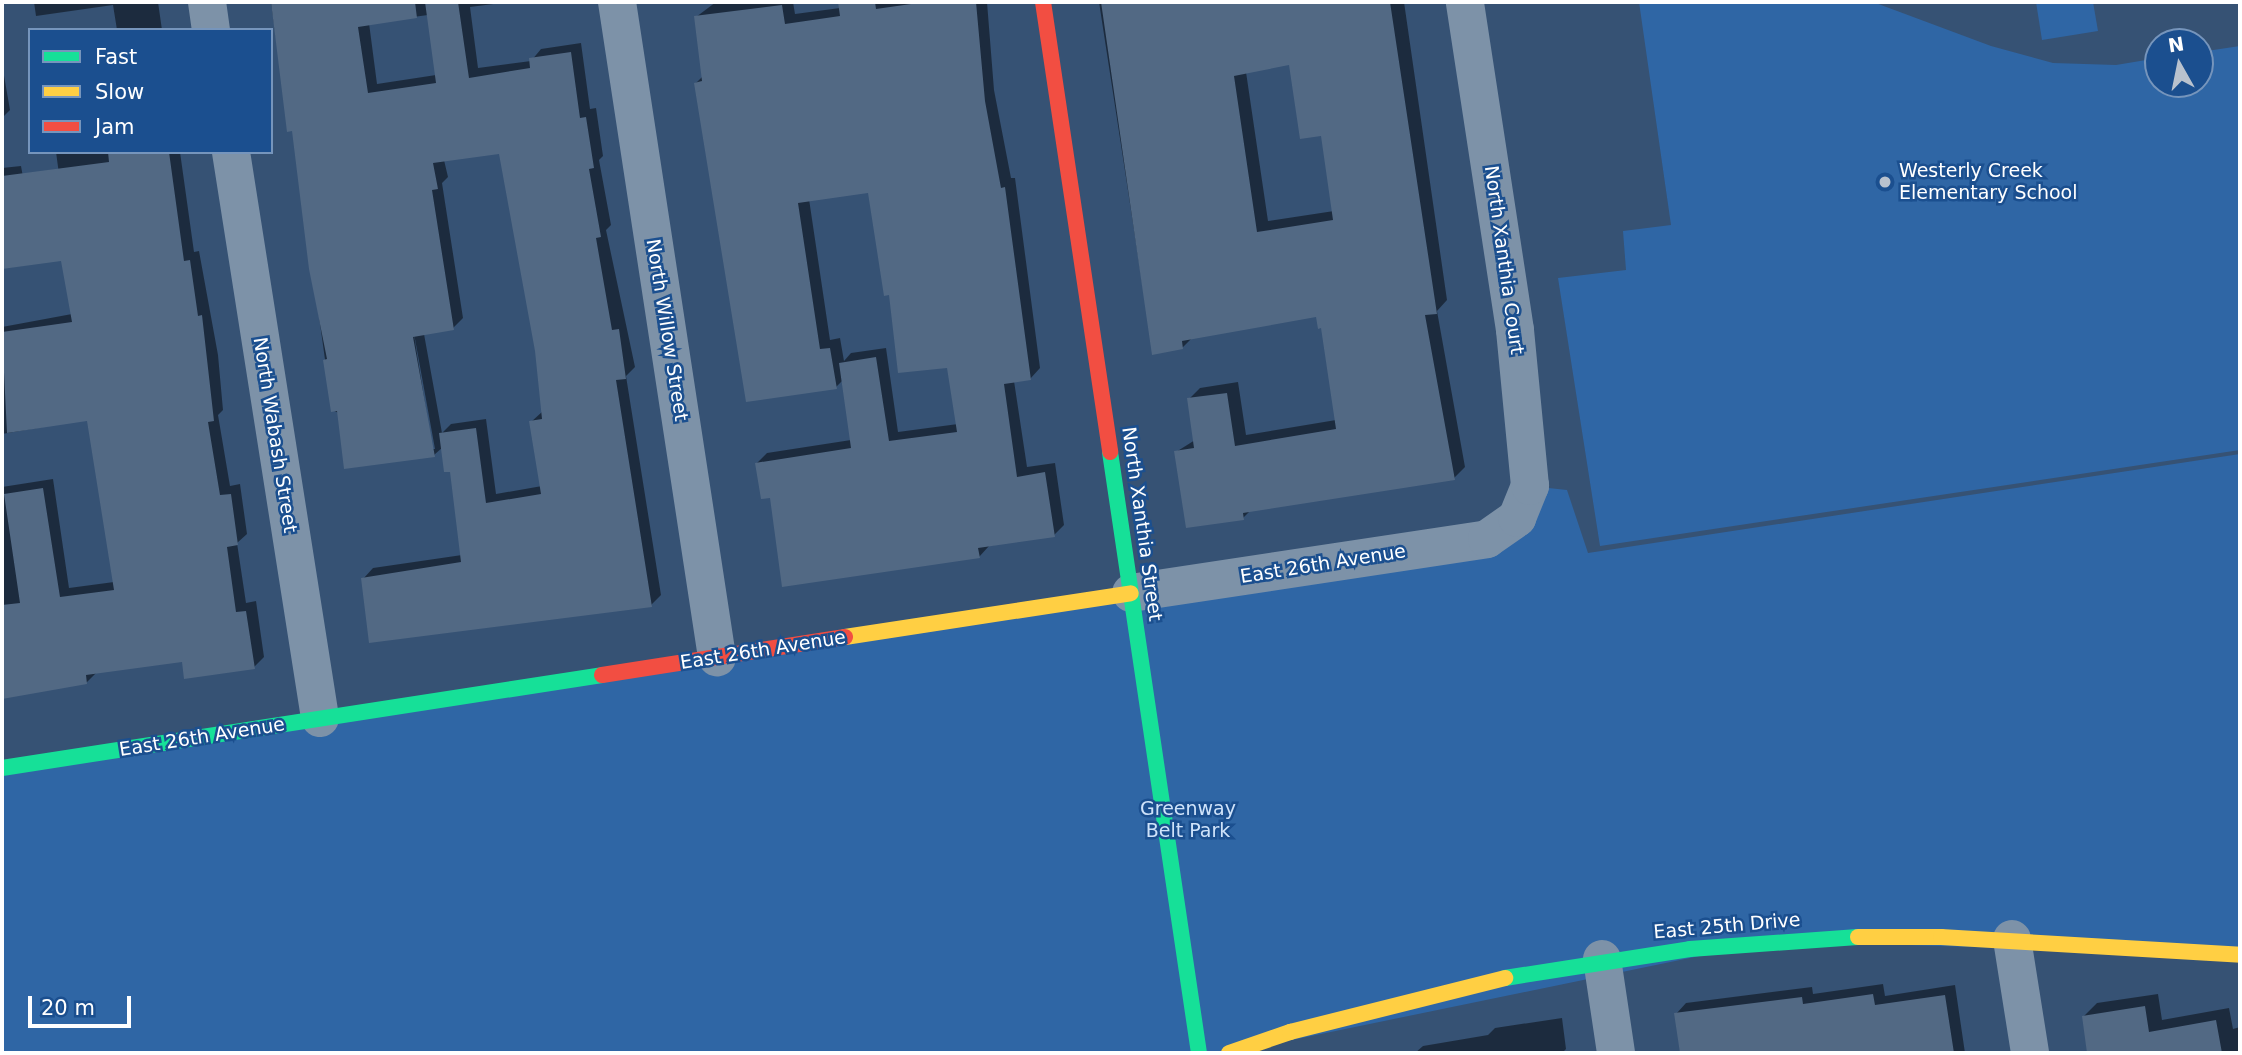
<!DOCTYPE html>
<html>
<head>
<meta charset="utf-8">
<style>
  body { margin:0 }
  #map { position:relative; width:2242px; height:1055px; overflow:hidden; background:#365274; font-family:"DejaVu Sans",sans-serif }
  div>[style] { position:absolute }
  .green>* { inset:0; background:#2f66a5 }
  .shadow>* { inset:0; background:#0007 }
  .building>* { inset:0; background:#526984 }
  .street>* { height:38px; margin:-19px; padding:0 19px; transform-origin:19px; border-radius:19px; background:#7d92a8 }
  .fast>* { height:16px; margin:-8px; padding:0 8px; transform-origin:8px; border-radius:8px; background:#16e098 }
  .slow>* { height:16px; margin:-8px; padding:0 8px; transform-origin:8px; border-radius:8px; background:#ffcf43 }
  .jam>* { height:16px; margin:-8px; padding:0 8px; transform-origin:8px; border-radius:8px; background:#f24e42 }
  .dots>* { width:19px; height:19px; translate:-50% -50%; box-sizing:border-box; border:4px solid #1b4f8f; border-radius:50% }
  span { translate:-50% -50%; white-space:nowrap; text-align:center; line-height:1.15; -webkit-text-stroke:5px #1b4f8f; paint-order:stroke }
  .poi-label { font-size:19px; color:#fff }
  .left { translate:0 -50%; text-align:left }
  .street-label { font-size:19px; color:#fff }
  .park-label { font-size:19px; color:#cfe3fa }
  .frame { position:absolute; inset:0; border:4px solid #fff; pointer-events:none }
  .legend { position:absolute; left:28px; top:28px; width:245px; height:126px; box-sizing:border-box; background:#1b4f8f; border:2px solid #7695bc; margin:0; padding:9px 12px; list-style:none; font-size:21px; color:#fff }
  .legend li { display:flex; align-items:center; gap:14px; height:35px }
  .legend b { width:35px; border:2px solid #7695bc }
  .north { position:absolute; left:2144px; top:28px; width:70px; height:70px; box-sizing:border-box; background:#1b4f8f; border:2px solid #7695bc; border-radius:50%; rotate:351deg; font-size:19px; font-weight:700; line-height:28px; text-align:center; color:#fff }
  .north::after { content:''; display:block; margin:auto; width:24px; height:32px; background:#b9c2ce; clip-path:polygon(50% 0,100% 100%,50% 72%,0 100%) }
  .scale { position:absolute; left:28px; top:996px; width:103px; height:32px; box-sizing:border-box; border:4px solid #fff; border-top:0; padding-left:9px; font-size:21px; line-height:24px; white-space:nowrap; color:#fff; -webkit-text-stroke:5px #1b4f8f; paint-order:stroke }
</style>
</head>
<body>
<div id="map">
  <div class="green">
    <div style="clip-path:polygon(1639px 2px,1873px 2px,1991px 46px,2053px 63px,2116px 65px,2158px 58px,2158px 84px,2200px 84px,2200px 52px,2240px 46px,2240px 450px,1600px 546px,1558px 278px,1626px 270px,1623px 231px,1671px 225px)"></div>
    <div style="clip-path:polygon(2036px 2px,2093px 2px,2098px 31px,2042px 40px)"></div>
    <div style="clip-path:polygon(2240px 454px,2240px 955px,1772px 941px,1229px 1053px,2px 1053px,2px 768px,1487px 539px,1530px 486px,1567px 490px,1588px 553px)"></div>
  </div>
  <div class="shadow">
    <div style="clip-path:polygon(34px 2px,158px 2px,162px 30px,117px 30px,113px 5px,36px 16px)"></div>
    <div style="clip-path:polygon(evenodd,271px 2px,509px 2px,470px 7px,478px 68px,531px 61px,541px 49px,581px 43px,590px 109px,596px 108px,603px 156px,599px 160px,611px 225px,606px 230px,635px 367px,626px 376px,661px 595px,651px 605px,363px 579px,373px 568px,462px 555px,452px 470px,443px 447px,434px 455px,332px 410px,293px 129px,289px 130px,271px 2px,428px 15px,436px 75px,377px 84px,369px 23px,428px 15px,271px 2px,500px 152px,536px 351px,543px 411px,531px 422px,542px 486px,496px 494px,486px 419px,451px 424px,442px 433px,424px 334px,453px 328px,463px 318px,442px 183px,448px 177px,444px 160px,500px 152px,271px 2px,413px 328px,435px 449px,432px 449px,413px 328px)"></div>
    <div style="clip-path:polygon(evenodd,716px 2px,793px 2px,795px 14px,840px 8px,839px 2px,987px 2px,994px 90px,1011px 178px,1015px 178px,1040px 368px,1030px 379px,1014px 381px,1027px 467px,1055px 463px,1064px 525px,1054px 535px,989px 546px,979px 557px,771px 496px,757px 463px,767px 453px,851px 440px,843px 380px,836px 387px,696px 83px,703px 76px,696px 17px,716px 2px,870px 191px,891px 293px,949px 366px,958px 424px,898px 432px,886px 348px,851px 353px,844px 361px,840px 338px,830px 340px,809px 199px,870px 191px)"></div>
    <div style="clip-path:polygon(evenodd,1099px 2px,1404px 2px,1447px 300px,1437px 311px,1465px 467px,1454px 478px,1251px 510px,1243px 518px,1176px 452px,1195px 440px,1189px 399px,1200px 388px,1238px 382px,1246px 435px,1336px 420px,1323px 327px,1318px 315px,1192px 338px,1183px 347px,1153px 353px,1099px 2px,1291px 63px,1322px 134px,1334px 211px,1268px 221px,1246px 72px,1291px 63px)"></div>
    <div style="clip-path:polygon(2px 64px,10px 110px,2px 118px)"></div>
    <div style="clip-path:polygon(56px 152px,180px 152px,194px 252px,199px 251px,218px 355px,223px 410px,218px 415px,230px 486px,240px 484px,247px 534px,237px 543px,246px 603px,256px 601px,264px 657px,254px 667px,183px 660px,97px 672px,87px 682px,3px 697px,2px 487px,53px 479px,69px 588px,114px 582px,89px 419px,2px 434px,2px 327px,72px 314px,63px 259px,2px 268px,2px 168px,21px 166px,29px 210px,63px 204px)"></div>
    <div style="clip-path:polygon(1883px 984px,1885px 996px,1955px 985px,1965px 1053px,1681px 1053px,1676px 1014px,1686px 1003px,1812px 987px,1813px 994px)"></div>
    <div style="clip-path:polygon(2158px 994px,2162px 1020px,2229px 1008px,2233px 1029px,2240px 1027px,2240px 1053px,2089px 1053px,2083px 1017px,2097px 1003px)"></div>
    <div style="clip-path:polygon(1562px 1018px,1566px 1049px,1562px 1053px,1415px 1053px,1423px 1046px,1488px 1035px,1495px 1028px)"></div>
  </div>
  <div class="building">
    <div style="clip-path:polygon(271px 2px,415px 2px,417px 18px,358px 27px,368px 93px,436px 83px,425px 2px,458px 2px,469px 78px,530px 68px,529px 58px,571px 52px,580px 118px,586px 117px,594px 168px,589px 169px,601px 237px,596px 238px,612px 330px,619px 329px,626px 379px,616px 380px,652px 607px,369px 643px,361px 578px,461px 562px,450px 472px,444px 472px,439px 433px,476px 428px,486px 503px,541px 494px,529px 421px,542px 419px,535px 351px,499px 154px,433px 163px,438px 189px,432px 190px,454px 330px,413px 337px,435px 457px,344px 469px,337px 411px,331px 412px,323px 360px,327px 359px,309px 269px,292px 131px,287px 132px)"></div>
    <div style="clip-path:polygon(838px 2px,875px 2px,876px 9px,925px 2px,976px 2px,985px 101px,1001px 188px,1005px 187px,1031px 380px,1004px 384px,1017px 477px,1045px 472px,1055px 537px,978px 548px,980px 558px,782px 587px,770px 498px,761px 499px,755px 463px,851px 448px,839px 363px,876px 357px,889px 441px,957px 432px,947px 368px,898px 373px,889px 295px,884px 296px,868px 193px,798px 203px,820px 349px,830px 348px,837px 389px,746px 402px,694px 83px,702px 81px,694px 16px,782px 5px,785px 24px,840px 16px)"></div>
    <div style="clip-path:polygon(evenodd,1101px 2px,1390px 2px,1437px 314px,1425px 315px,1455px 480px,1243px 513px,1244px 520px,1186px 528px,1174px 451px,1194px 448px,1187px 398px,1227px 393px,1235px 446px,1336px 429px,1321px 328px,1318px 329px,1316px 317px,1182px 341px,1183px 349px,1152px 355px,1101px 2px,1289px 65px,1300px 139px,1321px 136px,1333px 220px,1257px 232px,1234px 76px,1289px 65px)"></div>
    <div style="clip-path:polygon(108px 152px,169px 152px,184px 261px,190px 260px,198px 316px,202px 315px,214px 421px,208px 422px,220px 495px,231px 494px,238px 545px,227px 547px,236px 612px,246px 611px,255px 669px,184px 679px,182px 662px,86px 675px,87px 684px,2px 699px,2px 605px,20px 603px,4px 494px,43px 488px,60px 597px,114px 590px,87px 421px,7px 433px,2px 332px,72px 322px,61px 261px,2px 269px,2px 176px,109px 162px)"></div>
    <div style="clip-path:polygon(1873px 994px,1875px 1005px,1945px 995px,1954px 1053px,1680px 1053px,1674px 1013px,1802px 997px,1803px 1004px)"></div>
    <div style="clip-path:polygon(2145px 1006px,2149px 1032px,2216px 1020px,2222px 1053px,2087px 1053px,2082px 1016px)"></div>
  </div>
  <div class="street">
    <div style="left:207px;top:2px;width:28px;rotate:82deg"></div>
    <div style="left:617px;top:2px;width:663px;rotate:81.32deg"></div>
    <div style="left:231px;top:152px;width:573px;rotate:81.06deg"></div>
    <div style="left:1131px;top:593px;width:360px;rotate:-8.6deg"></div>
    <div style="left:1487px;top:539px;width:37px;rotate:-35deg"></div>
    <div style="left:1517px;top:518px;width:35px;rotate:-68deg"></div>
    <div style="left:1530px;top:486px;width:157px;rotate:-95.5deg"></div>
    <div style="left:1515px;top:330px;width:332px;rotate:-98.7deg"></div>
    <div style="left:2012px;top:939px;width:115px;rotate:81deg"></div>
    <div style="left:1602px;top:959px;width:95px;rotate:81.5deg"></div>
  </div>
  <div class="fast">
    <div style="left:1110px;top:452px;width:608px;rotate:81.58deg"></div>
    <div style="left:2px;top:768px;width:607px;rotate:-8.81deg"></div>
    <div style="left:1505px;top:978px;width:187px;rotate:-8.9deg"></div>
    <div style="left:1690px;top:949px;width:168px;rotate:-4.1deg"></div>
  </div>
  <div class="slow">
    <div style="left:845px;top:637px;width:289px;rotate:-8.7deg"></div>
    <div style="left:1858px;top:937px;width:83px"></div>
    <div style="left:1941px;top:937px;width:300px;rotate:3.4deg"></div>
    <div style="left:1229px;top:1053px;width:65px;rotate:-19deg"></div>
    <div style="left:1290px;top:1032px;width:222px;rotate:-14.1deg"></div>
  </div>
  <div class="jam">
    <div style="left:1043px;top:2px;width:455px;rotate:81.5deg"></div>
    <div style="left:602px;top:675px;width:246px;rotate:-8.9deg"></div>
  </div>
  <div class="dots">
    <div style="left:1885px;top:182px;background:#b9c2ce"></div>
  </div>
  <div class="poi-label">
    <span class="left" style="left:1899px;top:182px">Westerly Creek<br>Elementary School</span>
  </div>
  <div class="street-label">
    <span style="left:1504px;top:260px;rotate:82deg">North Xanthia Court</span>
    <span style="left:667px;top:330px;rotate:81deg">North Willow Street</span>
    <span style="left:275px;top:435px;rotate:81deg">North Wabash Street</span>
    <span style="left:1142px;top:524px;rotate:82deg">North Xanthia Street</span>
    <span style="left:1323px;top:564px;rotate:-9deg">East 26th Avenue</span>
    <span style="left:763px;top:650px;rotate:-9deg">East 26th Avenue</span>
    <span style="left:202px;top:737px;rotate:-9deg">East 26th Avenue</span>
    <span style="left:1727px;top:926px;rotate:-5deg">East 25th Drive</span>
  </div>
  <div class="park-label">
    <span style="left:1188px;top:820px">Greenway<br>Belt Park</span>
  </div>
  <div class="frame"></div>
  <ul class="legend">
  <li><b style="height:9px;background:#16e098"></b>Fast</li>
  <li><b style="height:9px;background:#ffcf43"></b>Slow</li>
  <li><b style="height:9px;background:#f24e42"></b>Jam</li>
  </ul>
  <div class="north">N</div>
  <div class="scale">20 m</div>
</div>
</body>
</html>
